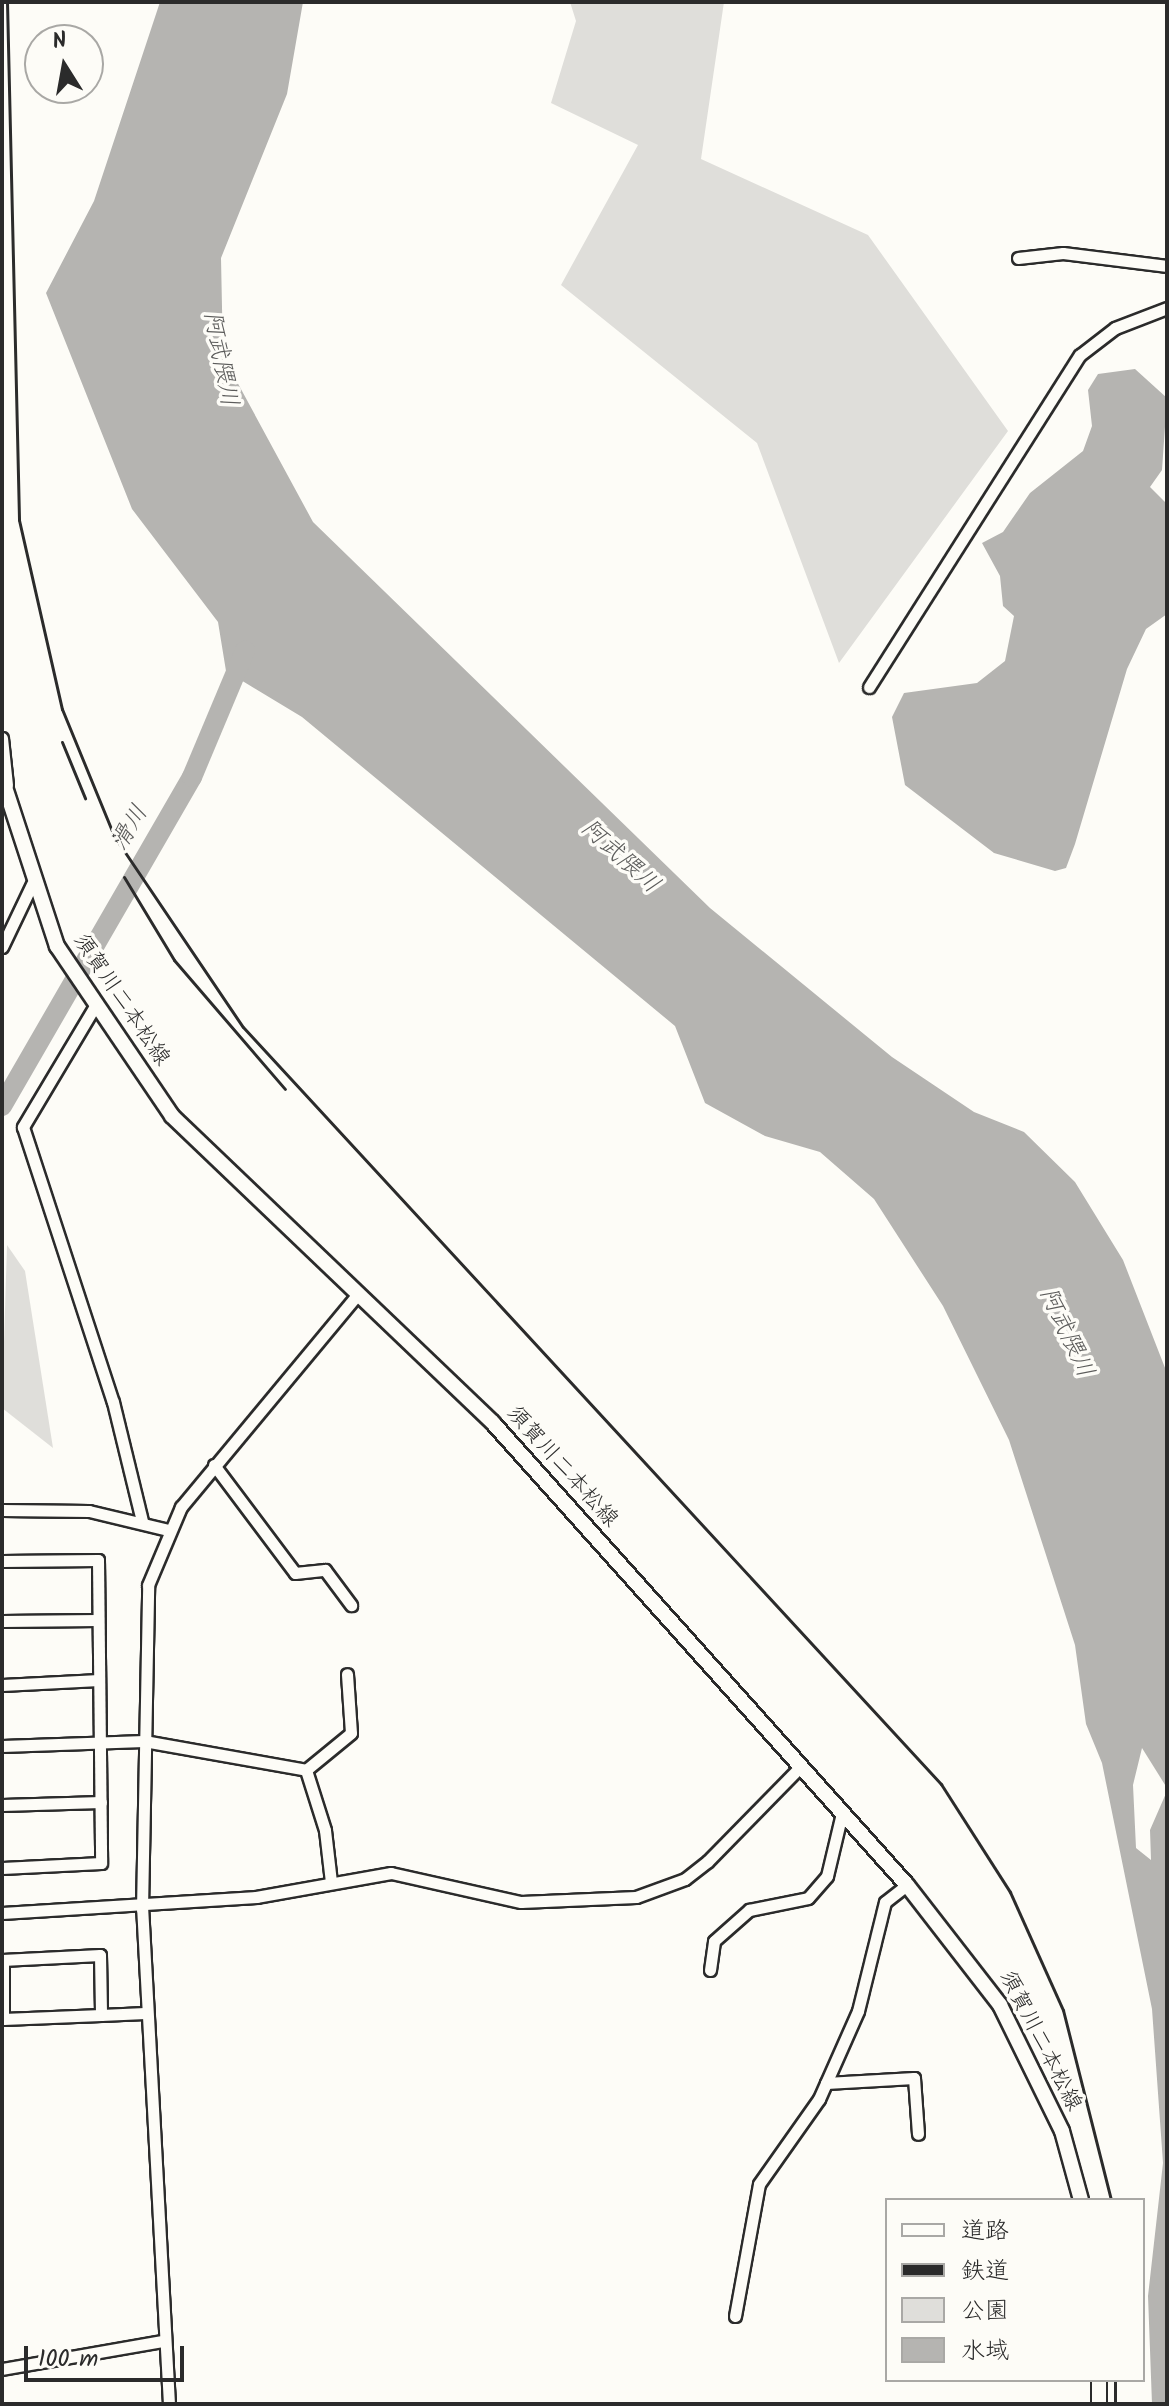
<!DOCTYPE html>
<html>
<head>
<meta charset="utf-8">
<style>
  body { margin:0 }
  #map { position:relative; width:1169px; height:2406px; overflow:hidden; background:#fdfcf7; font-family:Kalam,"Klee One",sans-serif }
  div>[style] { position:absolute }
  .green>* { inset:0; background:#dfdeda }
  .water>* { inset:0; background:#b5b4b1 }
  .river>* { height:20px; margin:-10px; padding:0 10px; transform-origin:10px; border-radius:10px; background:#b5b4b1 }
  .roads { filter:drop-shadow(2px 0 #2b2b2b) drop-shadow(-2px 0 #2b2b2b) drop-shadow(0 2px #2b2b2b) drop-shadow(0 -2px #2b2b2b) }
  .minor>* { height:11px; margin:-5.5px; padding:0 5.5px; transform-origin:5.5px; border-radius:5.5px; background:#fdfcf7 }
  .major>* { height:14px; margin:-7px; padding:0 7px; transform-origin:7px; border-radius:7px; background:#fdfcf7 }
  .rail>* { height:3px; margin:-1.5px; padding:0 1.5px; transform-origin:1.5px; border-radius:1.5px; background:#2b2b2b }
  span { translate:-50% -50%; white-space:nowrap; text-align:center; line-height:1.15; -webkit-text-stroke:7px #fdfcf7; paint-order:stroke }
  .street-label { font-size:22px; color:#2b2b2b }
  .water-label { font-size:24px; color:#5b5b5a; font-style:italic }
  .frame { position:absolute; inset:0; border:4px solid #2b2b2b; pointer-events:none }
  .legend { position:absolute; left:885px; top:2198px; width:260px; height:184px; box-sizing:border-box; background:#fdfcf7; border:2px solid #a9a8a5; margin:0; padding:10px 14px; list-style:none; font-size:24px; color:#2b2b2b }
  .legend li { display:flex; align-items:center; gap:16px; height:40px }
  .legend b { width:40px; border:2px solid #a9a8a5 }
  .north { position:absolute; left:24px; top:24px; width:80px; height:80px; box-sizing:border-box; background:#fdfcf7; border:2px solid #a9a8a5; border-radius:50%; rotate:349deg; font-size:22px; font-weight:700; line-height:32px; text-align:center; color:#2b2b2b }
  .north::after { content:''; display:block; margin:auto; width:28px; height:36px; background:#2b2b2b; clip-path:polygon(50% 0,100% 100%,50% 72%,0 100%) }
  .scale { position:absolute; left:24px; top:2346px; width:160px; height:36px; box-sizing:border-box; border:4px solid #2b2b2b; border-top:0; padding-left:10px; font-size:24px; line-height:28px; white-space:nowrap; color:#2b2b2b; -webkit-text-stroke:6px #fdfcf7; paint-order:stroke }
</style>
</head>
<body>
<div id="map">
  <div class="green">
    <div style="clip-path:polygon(570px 2px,724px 2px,701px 159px,868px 235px,1008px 431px,839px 663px,757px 443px,561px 285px,638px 145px,551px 103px,576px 21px)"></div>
    <div style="clip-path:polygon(7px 1245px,25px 1271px,53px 1448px,2px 1408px)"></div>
  </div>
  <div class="water">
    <div style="clip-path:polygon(160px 2px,303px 2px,287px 94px,221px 258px,223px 356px,313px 522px,710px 908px,892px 1057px,974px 1112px,1024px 1132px,1075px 1182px,1123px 1260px,1167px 1373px,1167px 1788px,1142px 1748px,1133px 1785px,1136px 1848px,1151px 1860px,1150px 1830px,1167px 1791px,1167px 2404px,1152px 2404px,1148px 2296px,1163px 2163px,1152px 2009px,1102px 1763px,1086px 1724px,1075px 1645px,1009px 1440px,943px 1306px,874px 1199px,820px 1152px,765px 1136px,705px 1103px,675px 1026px,302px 717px,226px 671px,218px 622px,132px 509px,46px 293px,94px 201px)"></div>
    <div style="clip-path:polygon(1135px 369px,1167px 398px,1162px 470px,1150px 487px,1167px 504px,1167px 614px,1146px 629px,1127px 669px,1075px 844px,1066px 868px,1055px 871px,994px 853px,905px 785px,892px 717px,904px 693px,977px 683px,1005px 661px,1014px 616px,1003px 606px,1000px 576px,982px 543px,1003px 532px,1030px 493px,1083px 451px,1092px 426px,1088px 390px,1098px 374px)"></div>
  </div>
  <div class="river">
    <div style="left:2px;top:1106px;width:380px;rotate:-60deg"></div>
    <div style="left:192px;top:777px;width:137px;rotate:-67.2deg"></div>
  </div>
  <div class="roads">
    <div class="minor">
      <div style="left:1018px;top:258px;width:45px;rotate:-6.3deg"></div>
      <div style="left:1063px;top:253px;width:105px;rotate:7.1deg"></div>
      <div style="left:869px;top:687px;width:393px;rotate:-57.6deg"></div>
      <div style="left:1080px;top:355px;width:44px;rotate:-37.6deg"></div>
      <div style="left:1115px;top:328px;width:56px;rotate:-21deg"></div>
      <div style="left:2px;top:738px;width:47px;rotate:83.9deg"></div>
      <div style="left:2px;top:947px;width:70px;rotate:-64.5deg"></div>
      <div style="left:95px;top:1006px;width:141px;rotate:120.8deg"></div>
      <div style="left:23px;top:1127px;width:289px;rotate:71.9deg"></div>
      <div style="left:113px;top:1402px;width:122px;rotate:76.3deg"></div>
      <div style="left:214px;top:1465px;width:135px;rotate:53.1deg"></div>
      <div style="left:295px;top:1573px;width:30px;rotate:-6deg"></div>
      <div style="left:325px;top:1570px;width:44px;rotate:53.4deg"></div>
      <div style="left:2px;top:1510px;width:87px;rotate:0.7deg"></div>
      <div style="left:89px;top:1511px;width:81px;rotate:13.5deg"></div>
      <div style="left:2px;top:1561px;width:96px;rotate:-0.6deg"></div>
      <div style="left:98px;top:1560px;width:303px;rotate:89.4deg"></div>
      <div style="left:101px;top:1863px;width:99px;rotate:177.1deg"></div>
      <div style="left:2px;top:1621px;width:96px;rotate:-0.6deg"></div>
      <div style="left:2px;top:1685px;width:97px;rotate:-3deg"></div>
      <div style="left:2px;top:1746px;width:142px;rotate:-2deg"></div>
      <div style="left:144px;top:1741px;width:165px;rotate:10.1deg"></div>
      <div style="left:2px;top:1805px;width:99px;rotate:-1.7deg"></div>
      <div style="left:331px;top:1882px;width:52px;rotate:-96.6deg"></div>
      <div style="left:325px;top:1830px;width:63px;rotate:-107.6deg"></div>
      <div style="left:306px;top:1770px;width:58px;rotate:-39.4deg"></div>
      <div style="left:351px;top:1733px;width:59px;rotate:-93.9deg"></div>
      <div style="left:2px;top:1913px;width:255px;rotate:-3.6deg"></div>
      <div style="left:256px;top:1897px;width:137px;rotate:-10.1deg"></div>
      <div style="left:391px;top:1873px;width:133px;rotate:12.6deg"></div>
      <div style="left:521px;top:1902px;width:115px;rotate:-2.5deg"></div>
      <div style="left:636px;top:1897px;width:52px;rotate:-20.2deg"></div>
      <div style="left:685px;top:1879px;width:29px;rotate:-38deg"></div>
      <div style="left:708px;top:1861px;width:132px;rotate:-45.6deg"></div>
      <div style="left:2px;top:1960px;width:98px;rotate:-2.9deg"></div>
      <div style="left:100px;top:1955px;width:60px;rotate:89deg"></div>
      <div style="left:101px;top:2015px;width:98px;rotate:177.7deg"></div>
      <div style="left:3px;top:2019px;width:59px;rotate:-90deg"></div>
      <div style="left:710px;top:1970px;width:29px;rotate:-82deg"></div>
      <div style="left:714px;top:1941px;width:47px;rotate:-41.5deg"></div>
      <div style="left:749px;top:1910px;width:60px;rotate:-11.5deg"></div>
      <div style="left:808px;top:1898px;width:29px;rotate:-49deg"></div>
      <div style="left:827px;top:1876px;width:65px;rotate:-76.6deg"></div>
      <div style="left:101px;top:2015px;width:44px;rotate:-2.6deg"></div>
      <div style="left:826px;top:2083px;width:88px;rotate:-3.3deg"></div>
      <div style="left:914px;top:2078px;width:56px;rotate:85.9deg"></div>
      <div style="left:735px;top:2316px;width:134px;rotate:-79.7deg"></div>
      <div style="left:759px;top:2184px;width:104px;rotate:-54.8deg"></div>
      <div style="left:819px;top:2099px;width:96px;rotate:-66.1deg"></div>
      <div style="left:858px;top:2011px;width:112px;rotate:-76.1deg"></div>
      <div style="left:885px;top:1902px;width:28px;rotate:-38deg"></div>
      <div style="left:2px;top:2369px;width:163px;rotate:-9.9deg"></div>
      <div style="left:169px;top:2404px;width:496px;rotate:-93.1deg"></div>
      <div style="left:142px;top:1909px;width:324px;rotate:-88.9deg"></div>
      <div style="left:148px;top:1585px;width:85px;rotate:-67.1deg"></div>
      <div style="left:181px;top:1507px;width:277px;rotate:-50.3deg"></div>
    </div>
    <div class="major">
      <div style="left:2px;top:778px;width:177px;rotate:71.9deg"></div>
      <div style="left:57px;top:946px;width:205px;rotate:55.9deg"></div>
      <div style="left:172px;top:1116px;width:444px;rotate:43.7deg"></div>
      <div style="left:493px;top:1423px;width:620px;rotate:48.14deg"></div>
      <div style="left:907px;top:1885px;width:152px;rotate:52.2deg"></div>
      <div style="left:1000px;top:2005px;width:140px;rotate:63.8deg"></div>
      <div style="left:1062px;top:2131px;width:72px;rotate:74.6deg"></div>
      <div style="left:1099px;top:2404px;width:24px;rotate:-90deg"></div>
    </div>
  </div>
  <div class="rail">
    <div style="left:7px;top:2px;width:518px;rotate:88.67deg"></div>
    <div style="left:19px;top:520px;width:194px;rotate:77.2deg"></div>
    <div style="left:62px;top:709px;width:137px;rotate:67.7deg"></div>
    <div style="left:114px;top:836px;width:230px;rotate:56deg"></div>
    <div style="left:243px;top:1027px;width:1030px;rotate:47.32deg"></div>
    <div style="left:941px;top:1784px;width:128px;rotate:57.4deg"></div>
    <div style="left:1010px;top:1892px;width:129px;rotate:65.8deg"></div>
    <div style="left:1063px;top:2010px;width:196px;rotate:75.8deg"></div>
    <div style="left:62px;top:742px;width:61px;rotate:67.7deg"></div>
    <div style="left:124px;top:877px;width:97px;rotate:58.9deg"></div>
    <div style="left:174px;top:960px;width:170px;rotate:49.3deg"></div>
    <div style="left:1115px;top:2404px;width:24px;rotate:-90deg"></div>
  </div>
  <div class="street-label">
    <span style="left:121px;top:1000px;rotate:56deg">須賀川二本松線</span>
    <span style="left:562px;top:1467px;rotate:48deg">須賀川二本松線</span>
    <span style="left:1040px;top:2041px;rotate:63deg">須賀川二本松線</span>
  </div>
  <div class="water-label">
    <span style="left:220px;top:359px;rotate:79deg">阿武隈川</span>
    <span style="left:130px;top:828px;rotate:-59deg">滑川</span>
    <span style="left:620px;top:857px;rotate:42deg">阿武隈川</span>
    <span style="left:1066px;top:1333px;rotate:65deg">阿武隈川</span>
  </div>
  <div class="frame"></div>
  <ul class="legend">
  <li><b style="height:10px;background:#fdfcf7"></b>道路</li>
  <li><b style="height:10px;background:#2b2b2b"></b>鉄道</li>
  <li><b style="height:22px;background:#dfdeda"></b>公園</li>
  <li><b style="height:22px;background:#b5b4b1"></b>水域</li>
  </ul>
  <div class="north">N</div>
  <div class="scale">100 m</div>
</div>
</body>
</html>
